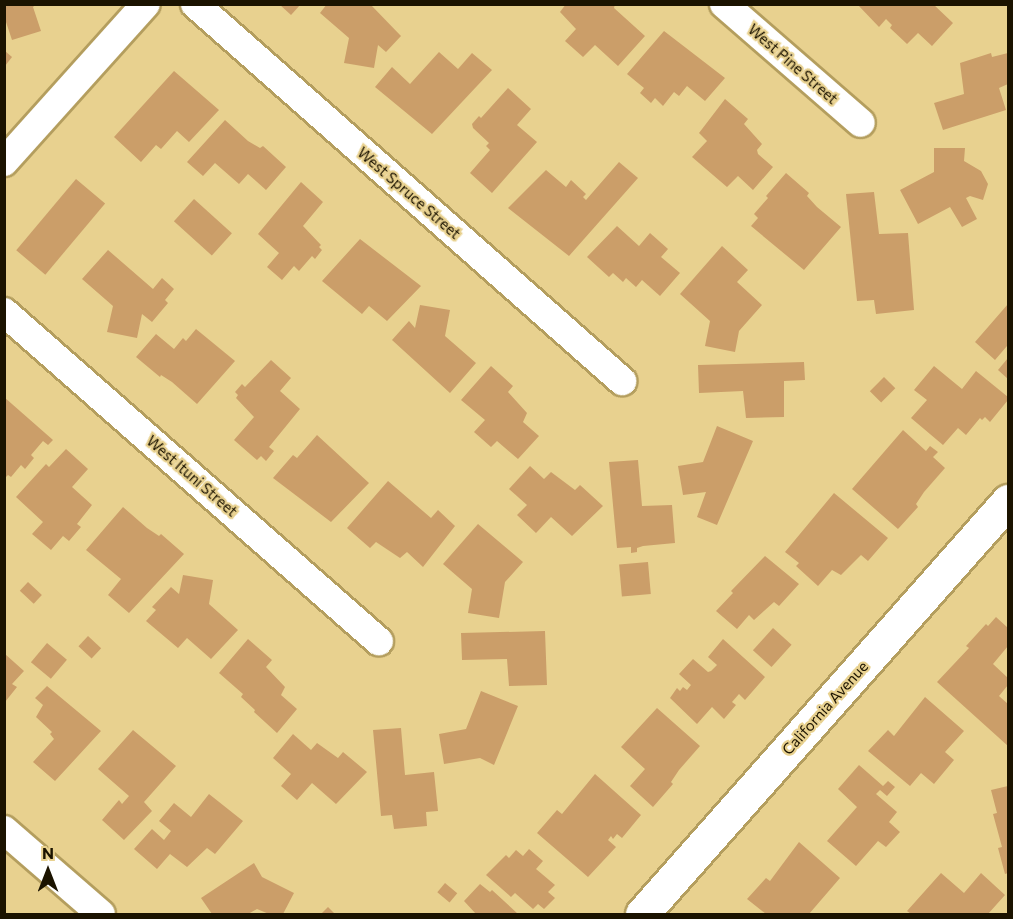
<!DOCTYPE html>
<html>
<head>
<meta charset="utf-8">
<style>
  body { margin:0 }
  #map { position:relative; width:1013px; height:919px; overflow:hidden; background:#e8d18f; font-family:Commissioner,sans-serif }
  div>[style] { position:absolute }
  .building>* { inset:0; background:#cb9e69; transform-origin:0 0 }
  .roads { filter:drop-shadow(2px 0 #b49e5e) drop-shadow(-2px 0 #b49e5e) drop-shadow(0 2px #b49e5e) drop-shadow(0 -2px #b49e5e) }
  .minor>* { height:28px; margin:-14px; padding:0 14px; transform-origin:14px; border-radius:14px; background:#fff }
  .tertiary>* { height:33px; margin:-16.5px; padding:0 16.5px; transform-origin:16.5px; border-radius:16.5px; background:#fff }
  span { translate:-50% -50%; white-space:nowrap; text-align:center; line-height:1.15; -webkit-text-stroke:4.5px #e8d18f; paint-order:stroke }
  .street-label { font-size:15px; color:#1b1300 }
  .frame { position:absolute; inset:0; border:6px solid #1b1300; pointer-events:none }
  .north { position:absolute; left:18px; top:841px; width:60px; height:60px; -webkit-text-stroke:4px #e8d18f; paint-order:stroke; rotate:0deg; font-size:16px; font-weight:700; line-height:24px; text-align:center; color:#1b1300 }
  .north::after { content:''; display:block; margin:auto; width:21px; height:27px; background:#1b1300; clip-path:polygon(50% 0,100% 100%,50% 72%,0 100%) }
</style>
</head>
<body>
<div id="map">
  <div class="building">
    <div style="clip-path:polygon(4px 4px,36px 4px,33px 7px,41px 31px,12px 40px,4px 16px)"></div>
    <div style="clip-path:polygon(279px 4px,301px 4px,291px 15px)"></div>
    <div style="clip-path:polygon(327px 4px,370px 4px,401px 36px,386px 52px,378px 45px,374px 68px,344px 63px,349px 38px,320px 13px)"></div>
    <div style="clip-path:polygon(566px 4px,615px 4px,614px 8px,645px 36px,618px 66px,595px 45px,583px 57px,565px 41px,576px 29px,560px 12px)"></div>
    <div style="clip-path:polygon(857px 4px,933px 4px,953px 23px,932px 46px,918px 33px,907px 44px,890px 28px,892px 25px,886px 19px,879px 27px)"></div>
    <div style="clip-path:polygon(664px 31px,725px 78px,705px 101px,687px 86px,679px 96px,674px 92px,663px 106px,655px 98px,651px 103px,640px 93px,644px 88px,627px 74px)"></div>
    <div style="clip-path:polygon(5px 51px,12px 57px,5px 66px)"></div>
    <div style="clip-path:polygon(439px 52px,458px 69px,472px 53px,492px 70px,432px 134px,375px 87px,392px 67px,410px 84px)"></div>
    <div style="clip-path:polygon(991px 53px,992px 57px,1008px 53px,1008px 84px,999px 88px,1006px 110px,943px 130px,934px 103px,964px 94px,960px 63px)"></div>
    <div style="clip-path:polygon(174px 71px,219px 110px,189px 142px,177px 131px,161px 149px,156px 145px,141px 162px,114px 137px)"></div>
    <div style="clip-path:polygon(508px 88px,531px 109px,517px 125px,537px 142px,492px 193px,470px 173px,490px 150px,486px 146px,489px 143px,473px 128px,472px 124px,479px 116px,481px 118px)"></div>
    <div style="clip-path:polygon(725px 99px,748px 119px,744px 124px,762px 144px,757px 150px,758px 154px,773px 167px,753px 190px,738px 176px,727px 187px,692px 157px,707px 141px,699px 133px)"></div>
    <div style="clip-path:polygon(225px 120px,248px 141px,260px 148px,263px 146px,286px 167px,266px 190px,248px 174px,239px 184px,215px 163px,203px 176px,187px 162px)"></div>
    <div style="clip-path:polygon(934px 148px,965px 148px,964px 161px,981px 171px,988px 184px,983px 200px,970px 196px,966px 198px,977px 219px,962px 227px,950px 207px,918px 224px,900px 190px,934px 172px)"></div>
    <div style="clip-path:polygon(619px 162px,638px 178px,569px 256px,508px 208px,546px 170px,566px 187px,571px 180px,586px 194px,583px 197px,586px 200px)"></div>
    <div style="clip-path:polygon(786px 173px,809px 193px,807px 196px,817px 207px,841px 227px,804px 270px,751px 226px,758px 218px,754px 214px,768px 198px,766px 196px)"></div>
    <div style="left:76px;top:179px;width:38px;height:93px;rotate:40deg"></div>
    <div style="clip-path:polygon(301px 182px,323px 202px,303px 226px,321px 245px,319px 247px,322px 250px,315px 259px,312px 256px,299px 271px,294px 266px,282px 280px,267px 267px,279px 253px,258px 234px)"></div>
    <div style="clip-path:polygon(874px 192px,879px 234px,908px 233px,914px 310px,876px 314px,874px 300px,857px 301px,846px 194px)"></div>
    <div style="left:194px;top:199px;width:51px;height:30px;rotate:42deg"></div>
    <div style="clip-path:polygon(617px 226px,639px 246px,650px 233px,668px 249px,661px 257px,680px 273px,660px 296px,642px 280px,636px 287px,626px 278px,623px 282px,613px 273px,609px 277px,587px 257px)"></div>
    <div style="clip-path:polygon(360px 239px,421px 286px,387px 321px,369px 306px,362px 314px,322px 281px)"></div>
    <div style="clip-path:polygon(722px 246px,748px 270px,737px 282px,762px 305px,739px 331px,735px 352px,705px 346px,710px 321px,680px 294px)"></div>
    <div style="clip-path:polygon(108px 250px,153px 289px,162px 278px,174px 289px,165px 300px,168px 303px,152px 322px,142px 314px,137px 338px,107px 332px,113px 306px,82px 279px)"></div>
    <div style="clip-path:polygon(1008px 304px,1008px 348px,1007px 346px,995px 360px,975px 342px)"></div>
    <div style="clip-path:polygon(420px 305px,450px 310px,445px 336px,476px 363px,450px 393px,392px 340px,409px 321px,415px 328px)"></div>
    <div style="clip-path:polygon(196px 329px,235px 361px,197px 404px,172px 382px,161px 375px,160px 377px,136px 357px,156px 334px,174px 349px,183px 338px,186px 341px)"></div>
    <div style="clip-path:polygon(1008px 358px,1008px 379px,998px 370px)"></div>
    <div style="clip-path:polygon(271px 360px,291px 378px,280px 391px,300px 409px,269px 447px,274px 451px,266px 461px,261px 456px,257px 460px,234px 440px,254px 417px,236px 398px,238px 395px,235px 392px,242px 384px,245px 387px)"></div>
    <div style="clip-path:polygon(804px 362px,805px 380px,784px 381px,784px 417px,746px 418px,743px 391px,699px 393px,698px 365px)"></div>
    <div style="clip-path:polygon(491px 366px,513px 386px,508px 392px,527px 413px,523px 422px,539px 436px,518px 459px,497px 441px,491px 447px,474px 432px,485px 420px,461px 400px)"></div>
    <div style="clip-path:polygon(934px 366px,962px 389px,976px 371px,1008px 397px,1008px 400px,990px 422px,985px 417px,982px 420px,980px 418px,966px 435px,958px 428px,943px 445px,911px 418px,927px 400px,914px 390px)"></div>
    <div style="left:884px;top:377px;width:16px;height:20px;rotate:45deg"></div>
    <div style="clip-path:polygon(4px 397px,53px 440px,48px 445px,43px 441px,31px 455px,34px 458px,25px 469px,21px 465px,11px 477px,8px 475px,4px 479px)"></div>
    <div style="clip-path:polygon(717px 426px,753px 441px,717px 525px,697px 517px,706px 492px,683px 495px,678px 466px,703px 462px)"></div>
    <div style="clip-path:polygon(903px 430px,926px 451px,930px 446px,938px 452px,933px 457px,945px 468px,924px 492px,916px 504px,918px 507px,898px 529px,852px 489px)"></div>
    <div style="clip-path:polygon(317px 435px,369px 483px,331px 522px,273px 478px,293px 455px,297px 458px)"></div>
    <div style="clip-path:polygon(66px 449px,88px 469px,72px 487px,92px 505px,77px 524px,81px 527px,69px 541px,63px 536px,51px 550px,32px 534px,43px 522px,16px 497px,46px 464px,49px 467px)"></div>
    <div style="clip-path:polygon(638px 460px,642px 506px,672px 505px,675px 543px,643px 546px,637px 548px,637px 552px,631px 553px,631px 547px,617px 548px,609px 462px)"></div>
    <div style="clip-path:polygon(530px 466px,544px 479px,551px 472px,575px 490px,580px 485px,603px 506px,572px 536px,551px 517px,536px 533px,517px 515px,527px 505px,509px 489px)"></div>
    <div style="clip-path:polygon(388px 481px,431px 518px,438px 510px,455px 526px,423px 567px,407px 552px,400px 558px,376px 542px,370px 548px,347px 528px)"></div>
    <div style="clip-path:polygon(834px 493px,888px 538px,868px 561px,861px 555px,841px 575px,832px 570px,818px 586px,796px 566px,799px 563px,785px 552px)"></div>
    <div style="clip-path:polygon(123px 507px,147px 528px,159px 536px,161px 534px,184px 554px,129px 613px,108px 595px,121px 579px,86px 550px)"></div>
    <div style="clip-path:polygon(478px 524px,523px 562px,505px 582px,499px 618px,468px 613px,472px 589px,443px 564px)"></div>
    <div style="clip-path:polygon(765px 556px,799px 584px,779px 606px,774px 602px,754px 620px,749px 615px,737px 629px,716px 611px,733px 593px,731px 591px)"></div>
    <div style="left:648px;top:562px;width:32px;height:29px;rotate:85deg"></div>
    <div style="clip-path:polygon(183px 575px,213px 580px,209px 604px,238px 630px,211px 659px,187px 638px,178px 648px,146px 621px,156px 610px,152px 607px,171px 587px,179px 594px)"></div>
    <div style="left:28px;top:582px;width:19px;height:12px;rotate:43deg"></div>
    <div style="clip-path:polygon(996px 617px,1008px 628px,1008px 646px,993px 664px,1008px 678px,1008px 685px,999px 696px,1008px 704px,1008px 746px,937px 682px,969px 648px,966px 646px,986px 624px,988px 626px)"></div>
    <div style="left:773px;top:628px;width:25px;height:30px;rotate:42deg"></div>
    <div style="clip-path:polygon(545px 631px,547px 685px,509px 686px,507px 659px,462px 660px,461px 633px)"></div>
    <div style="left:88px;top:636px;width:18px;height:14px;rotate:43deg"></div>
    <div style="clip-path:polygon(248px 639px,272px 660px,266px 667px,285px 687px,281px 695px,297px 709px,277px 733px,254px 712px,255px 710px,241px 697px,243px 694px,219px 673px)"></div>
    <div style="clip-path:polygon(723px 639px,765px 677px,745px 700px,739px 694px,732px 702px,736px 705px,724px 719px,712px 707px,697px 724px,670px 698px,677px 688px,680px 691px,683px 687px,687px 690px,691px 685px,679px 674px,693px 659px,708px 672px,711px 671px,717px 665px,708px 657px)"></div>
    <div style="left:47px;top:643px;width:26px;height:25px;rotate:40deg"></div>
    <div style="clip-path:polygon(5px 654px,24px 671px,12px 684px,17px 687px,5px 702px)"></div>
    <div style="clip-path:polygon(47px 686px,101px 731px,55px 781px,33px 762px,54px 739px,50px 734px,52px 732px,36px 717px,43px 705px,35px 698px)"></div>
    <div style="clip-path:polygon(481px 691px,518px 706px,494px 765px,480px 758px,444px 764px,439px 734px,466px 729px)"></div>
    <div style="clip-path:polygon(925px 697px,964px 731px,945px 752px,954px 760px,934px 784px,921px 773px,910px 786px,868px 751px,888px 730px,894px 736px)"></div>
    <div style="clip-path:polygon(657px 708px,700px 746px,679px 770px,671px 782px,673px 784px,653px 807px,630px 786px,645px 769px,621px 747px)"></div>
    <div style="clip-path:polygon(401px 728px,405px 775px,434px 772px,438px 811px,426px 812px,427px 826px,394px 829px,392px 815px,381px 816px,373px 730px)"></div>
    <div style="clip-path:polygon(133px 730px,176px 766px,144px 802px,152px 811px,124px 840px,102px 820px,119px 800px,122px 804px,129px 796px,98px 769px)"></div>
    <div style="clip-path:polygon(293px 734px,311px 750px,317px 743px,338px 758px,343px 752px,367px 772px,336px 804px,312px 783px,297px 800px,281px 786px,291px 774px,273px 758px)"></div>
    <div style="clip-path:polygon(859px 765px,883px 786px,888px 781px,895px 787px,887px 796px,880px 790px,876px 794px,897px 812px,889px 822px,900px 832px,886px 847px,878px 841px,856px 866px,827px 841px,857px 807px,838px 789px)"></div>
    <div style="clip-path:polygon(595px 774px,641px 815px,622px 838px,617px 834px,613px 839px,611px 836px,608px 840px,616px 847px,588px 877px,537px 833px,557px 810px,562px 814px)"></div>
    <div style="clip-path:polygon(1008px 786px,1008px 873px,1005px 874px,998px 848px,1002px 847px,993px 814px,997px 813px,991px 790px)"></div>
    <div style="clip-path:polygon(209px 794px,243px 821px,215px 854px,207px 848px,187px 867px,170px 854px,157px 869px,134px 849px,152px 829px,164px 840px,171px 831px,159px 821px,174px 803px,191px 817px)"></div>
    <div style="clip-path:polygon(799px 842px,840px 878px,809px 914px,766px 914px,747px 899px,766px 878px,770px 881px)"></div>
    <div style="clip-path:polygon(529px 849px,543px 861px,536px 869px,555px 885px,548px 892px,555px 898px,544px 909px,538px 904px,533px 909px,515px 893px,511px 897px,486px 875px,506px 855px,509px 858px,516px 850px,523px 856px)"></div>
    <div style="clip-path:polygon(254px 863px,262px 877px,294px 893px,283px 914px,269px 914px,257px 909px,248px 914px,212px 914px,201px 898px)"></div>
    <div style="clip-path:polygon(941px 873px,964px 893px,981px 873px,1005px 895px,988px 914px,911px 914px,907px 911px)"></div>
    <div style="left:445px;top:883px;width:16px;height:12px;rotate:40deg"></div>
    <div style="clip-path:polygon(480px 884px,490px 892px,492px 890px,518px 914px,476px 914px,464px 901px)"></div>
    <div style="clip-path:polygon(328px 907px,335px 914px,321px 914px)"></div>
  </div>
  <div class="roads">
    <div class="minor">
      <div style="left:195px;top:4px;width:570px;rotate:41.44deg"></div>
      <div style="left:724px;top:4px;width:181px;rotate:41deg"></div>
      <div style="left:4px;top:162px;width:212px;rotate:-48.1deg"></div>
      <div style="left:4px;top:312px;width:499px;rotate:41.3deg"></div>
      <div style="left:4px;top:830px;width:128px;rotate:40.9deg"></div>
    </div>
    <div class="tertiary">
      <div style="left:642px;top:914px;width:552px;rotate:-48.45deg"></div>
    </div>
  </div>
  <div class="street-label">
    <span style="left:793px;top:64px;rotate:41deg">West Pine Street</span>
    <span style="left:409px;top:193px;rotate:41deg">West Spruce Street</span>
    <span style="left:192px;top:476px;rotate:41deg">West Ituni Street</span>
    <span style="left:825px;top:708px;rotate:-48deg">California Avenue</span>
  </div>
  <div class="frame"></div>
  <div class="north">N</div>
</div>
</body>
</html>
